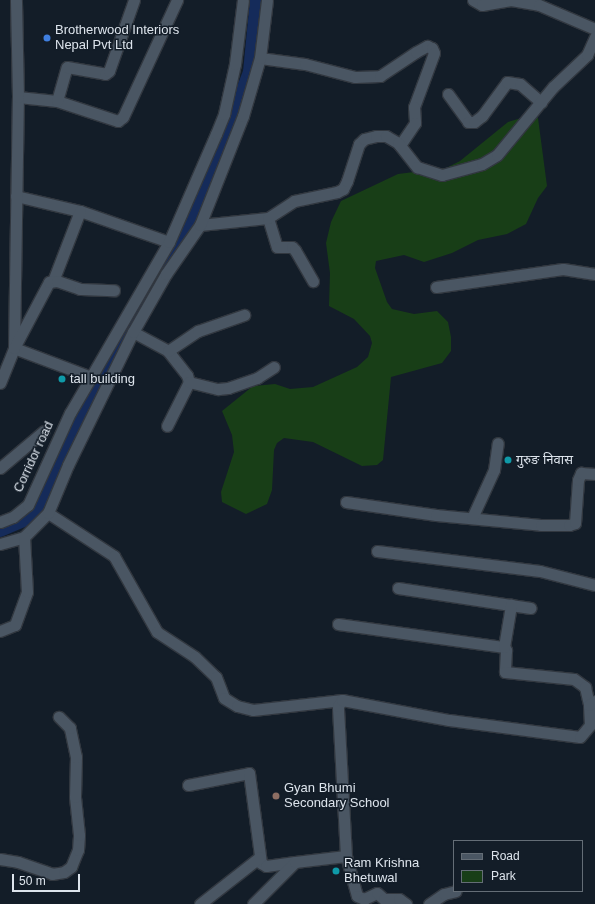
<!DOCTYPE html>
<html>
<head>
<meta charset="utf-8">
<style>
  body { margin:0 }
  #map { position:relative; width:595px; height:904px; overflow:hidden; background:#131d28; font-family:Helvetica,"Noto Sans Devanagari",sans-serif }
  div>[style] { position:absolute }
  .green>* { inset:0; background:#183e17 }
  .river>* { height:16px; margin:-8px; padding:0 8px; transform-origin:8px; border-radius:8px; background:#152b5a }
  .roads { filter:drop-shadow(1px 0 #323840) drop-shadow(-1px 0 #323840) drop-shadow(0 1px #323840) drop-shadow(0 -1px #323840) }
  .minor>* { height:11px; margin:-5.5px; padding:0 5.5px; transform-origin:5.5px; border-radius:5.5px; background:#4a5663 }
  .dots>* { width:11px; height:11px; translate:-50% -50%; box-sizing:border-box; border:2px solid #131d28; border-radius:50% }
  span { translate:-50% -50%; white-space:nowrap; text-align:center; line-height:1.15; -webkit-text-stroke:3px #131d28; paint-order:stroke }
  .poi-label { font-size:13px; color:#dde4ec }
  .left { translate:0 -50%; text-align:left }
  .street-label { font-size:13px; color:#dde4ec }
  .legend { position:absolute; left:453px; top:840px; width:130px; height:52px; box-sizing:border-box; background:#131d28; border:1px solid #646d76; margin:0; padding:5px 7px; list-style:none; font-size:12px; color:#dde4ec }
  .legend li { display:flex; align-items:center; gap:8px; height:20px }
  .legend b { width:20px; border:1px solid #646d76 }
  .scale { position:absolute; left:12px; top:874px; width:68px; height:18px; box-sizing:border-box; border:2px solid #dde4ec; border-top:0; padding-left:5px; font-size:12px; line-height:14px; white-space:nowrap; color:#dde4ec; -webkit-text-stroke:3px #131d28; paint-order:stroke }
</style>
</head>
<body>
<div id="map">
  <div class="green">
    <div style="clip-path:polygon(531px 115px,538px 118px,547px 186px,538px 198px,526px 224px,507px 234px,478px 240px,452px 253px,424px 262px,404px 255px,376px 261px,375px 268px,387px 302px,392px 309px,414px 314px,437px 311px,448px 322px,451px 337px,451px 351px,442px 363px,391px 377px,383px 460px,377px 465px,362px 466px,313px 442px,284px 438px,277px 443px,274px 450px,272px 490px,267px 504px,246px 514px,222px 502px,221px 492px,234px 452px,232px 435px,222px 411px,253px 386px,275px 384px,290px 389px,313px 387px,357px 367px,368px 357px,372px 343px,370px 336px,354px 319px,329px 306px,330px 273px,326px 243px,331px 222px,341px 201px,398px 174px,446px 168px,460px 161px,508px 122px)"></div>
  </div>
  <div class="river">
    <div style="left:0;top:529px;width:34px;rotate:-23deg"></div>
    <div style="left:31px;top:516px;width:63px;rotate:-61.4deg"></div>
    <div style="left:61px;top:461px;width:35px;rotate:-70deg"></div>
    <div style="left:73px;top:428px;width:57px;rotate:-63deg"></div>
    <div style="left:99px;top:377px;width:168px;rotate:-60.1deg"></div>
    <div style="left:183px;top:231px;width:19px;rotate:-47deg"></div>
    <div style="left:196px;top:217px;width:155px;rotate:-69.2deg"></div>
    <div style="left:251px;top:72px;width:72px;rotate:-84.4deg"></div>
  </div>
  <div class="roads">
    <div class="minor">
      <div style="left:473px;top:0;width:10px;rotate:29deg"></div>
      <div style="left:482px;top:5px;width:29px;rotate:-10deg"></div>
      <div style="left:511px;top:0;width:28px;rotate:10deg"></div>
      <div style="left:539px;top:5px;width:61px;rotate:23.2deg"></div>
      <div style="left:260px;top:58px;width:45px;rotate:7.6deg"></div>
      <div style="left:305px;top:64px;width:52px;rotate:14.6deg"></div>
      <div style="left:355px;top:77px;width:25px;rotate:-2deg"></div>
      <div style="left:380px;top:76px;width:43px;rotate:-33.7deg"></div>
      <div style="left:416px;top:52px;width:13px;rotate:-29deg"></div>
      <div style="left:427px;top:46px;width:5px;rotate:22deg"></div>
      <div style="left:432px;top:48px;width:5px;rotate:68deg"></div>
      <div style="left:434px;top:53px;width:58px;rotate:110.3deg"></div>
      <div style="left:414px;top:107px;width:16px;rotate:86deg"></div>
      <div style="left:415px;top:123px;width:27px;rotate:124deg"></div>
      <div style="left:448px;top:94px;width:34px;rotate:54deg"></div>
      <div style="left:468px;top:122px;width:6px"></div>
      <div style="left:474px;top:122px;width:10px;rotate:-37deg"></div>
      <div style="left:482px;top:116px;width:42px;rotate:-53.7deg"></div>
      <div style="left:507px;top:82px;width:13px;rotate:9deg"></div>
      <div style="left:520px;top:84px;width:28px;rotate:41deg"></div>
      <div style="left:18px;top:97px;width:39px;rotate:6deg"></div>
      <div style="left:57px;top:101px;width:64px;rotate:18.2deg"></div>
      <div style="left:118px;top:121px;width:6px;rotate:-39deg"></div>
      <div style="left:123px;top:117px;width:129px;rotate:-65.2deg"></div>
      <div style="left:57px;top:101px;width:35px;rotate:-74deg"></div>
      <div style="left:67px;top:67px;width:39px;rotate:10deg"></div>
      <div style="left:105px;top:74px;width:5px;rotate:-37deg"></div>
      <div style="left:109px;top:71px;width:75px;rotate:-70.6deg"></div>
      <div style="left:16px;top:196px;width:66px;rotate:13.2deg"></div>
      <div style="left:80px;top:211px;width:94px;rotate:19.2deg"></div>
      <div style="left:268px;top:218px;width:30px;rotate:73deg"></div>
      <div style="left:277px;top:247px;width:15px"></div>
      <div style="left:292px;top:247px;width:4px;rotate:45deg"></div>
      <div style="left:295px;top:250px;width:36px;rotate:60deg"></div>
      <div style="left:200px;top:225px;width:68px;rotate:-5.9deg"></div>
      <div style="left:268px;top:218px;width:31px;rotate:-33deg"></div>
      <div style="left:294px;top:201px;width:44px;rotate:-11.8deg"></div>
      <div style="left:337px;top:192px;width:7px;rotate:-27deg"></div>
      <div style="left:343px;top:189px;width:9px;rotate:-63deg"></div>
      <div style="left:347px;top:181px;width:39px;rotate:-72deg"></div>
      <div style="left:359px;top:144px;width:7px;rotate:-45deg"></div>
      <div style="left:364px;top:139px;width:12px;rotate:-14deg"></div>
      <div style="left:376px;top:136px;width:10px"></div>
      <div style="left:386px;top:136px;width:14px;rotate:30deg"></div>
      <div style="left:398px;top:143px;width:31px;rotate:52deg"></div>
      <div style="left:417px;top:167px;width:26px;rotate:18deg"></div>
      <div style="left:442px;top:175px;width:41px;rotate:-15.4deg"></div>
      <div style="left:482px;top:164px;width:17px;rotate:-31deg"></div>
      <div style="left:497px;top:155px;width:88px;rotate:-50.5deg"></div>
      <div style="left:553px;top:87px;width:47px;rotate:-43.3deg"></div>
      <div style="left:587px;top:55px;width:20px;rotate:-66deg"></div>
      <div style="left:53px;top:281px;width:75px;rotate:-68.9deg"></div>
      <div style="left:436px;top:287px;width:128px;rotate:-8.1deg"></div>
      <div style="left:563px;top:269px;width:32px;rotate:9deg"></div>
      <div style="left:133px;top:332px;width:40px;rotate:28deg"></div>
      <div style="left:168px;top:351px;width:31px;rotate:52deg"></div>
      <div style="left:187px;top:375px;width:7px;rotate:74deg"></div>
      <div style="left:189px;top:382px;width:49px;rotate:116.6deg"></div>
      <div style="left:14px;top:348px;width:82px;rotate:20.6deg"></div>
      <div style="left:91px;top:377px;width:156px;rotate:-60deg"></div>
      <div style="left:169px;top:242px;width:118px;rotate:-66.5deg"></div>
      <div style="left:216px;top:134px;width:22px;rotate:-68deg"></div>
      <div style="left:224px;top:114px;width:51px;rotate:-77.6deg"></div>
      <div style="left:235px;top:64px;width:64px;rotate:-82.9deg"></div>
      <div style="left:14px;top:348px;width:251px;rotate:-89.1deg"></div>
      <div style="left:18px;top:97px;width:97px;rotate:-91.2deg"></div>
      <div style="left:168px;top:351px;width:36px;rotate:-34deg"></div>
      <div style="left:198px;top:331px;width:49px;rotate:-19.2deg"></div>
      <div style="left:189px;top:382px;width:30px;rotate:14deg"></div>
      <div style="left:218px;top:389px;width:10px;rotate:-6deg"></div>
      <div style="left:228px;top:388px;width:31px;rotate:-19deg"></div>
      <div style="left:257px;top:378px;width:20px;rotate:-33deg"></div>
      <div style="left:0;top:383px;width:38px;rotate:-68deg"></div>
      <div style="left:14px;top:348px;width:75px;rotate:-62.1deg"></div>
      <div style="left:49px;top:282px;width:8px;rotate:-7deg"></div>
      <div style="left:57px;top:281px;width:24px;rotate:19deg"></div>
      <div style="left:80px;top:289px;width:34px;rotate:2deg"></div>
      <div style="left:0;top:468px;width:57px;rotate:-40.1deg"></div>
      <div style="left:346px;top:502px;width:91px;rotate:8.2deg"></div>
      <div style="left:436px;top:515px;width:105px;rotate:5.4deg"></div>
      <div style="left:541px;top:525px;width:28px"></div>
      <div style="left:569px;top:525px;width:6px;rotate:-18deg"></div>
      <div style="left:575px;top:523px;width:43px;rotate:-86deg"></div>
      <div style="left:578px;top:480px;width:8px;rotate:-67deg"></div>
      <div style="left:581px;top:473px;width:14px;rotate:4deg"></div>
      <div style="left:48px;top:513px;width:79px;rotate:33.1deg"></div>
      <div style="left:114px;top:556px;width:87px;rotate:60.5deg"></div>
      <div style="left:157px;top:632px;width:45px;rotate:33.3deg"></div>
      <div style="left:195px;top:657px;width:29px;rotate:44deg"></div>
      <div style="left:216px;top:677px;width:22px;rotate:69deg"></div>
      <div style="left:224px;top:698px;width:15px;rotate:32deg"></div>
      <div style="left:237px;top:706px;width:16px;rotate:14deg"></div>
      <div style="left:253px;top:710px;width:90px;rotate:-6.4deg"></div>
      <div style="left:472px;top:518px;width:53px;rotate:-65.4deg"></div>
      <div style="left:494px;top:470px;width:27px;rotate:-82deg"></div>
      <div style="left:0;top:522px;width:14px;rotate:-21deg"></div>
      <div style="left:13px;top:517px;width:19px;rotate:-39deg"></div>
      <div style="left:28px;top:505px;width:101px;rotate:-65.5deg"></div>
      <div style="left:70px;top:413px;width:42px;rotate:-59.7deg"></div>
      <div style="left:0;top:544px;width:25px;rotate:-16deg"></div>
      <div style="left:24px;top:537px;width:34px;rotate:-45deg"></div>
      <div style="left:48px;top:513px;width:52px;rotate:-67.4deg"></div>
      <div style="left:68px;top:465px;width:148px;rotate:-64deg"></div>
      <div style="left:133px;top:332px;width:67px;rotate:-60.4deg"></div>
      <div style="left:166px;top:274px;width:60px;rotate:-55.2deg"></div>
      <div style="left:200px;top:225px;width:117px;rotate:-68.5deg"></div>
      <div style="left:243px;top:116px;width:60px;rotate:-73.7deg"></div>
      <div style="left:260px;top:58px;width:58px;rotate:-83.1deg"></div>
      <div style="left:377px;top:551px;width:164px;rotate:7deg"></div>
      <div style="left:540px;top:571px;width:57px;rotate:14.3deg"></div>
      <div style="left:398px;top:588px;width:134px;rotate:8.6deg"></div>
      <div style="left:338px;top:624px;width:168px;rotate:7.9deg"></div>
      <div style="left:504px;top:647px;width:4px;rotate:56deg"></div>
      <div style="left:506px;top:650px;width:22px;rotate:93deg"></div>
      <div style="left:505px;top:672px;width:69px;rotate:5.8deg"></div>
      <div style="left:574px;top:679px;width:14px;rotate:36deg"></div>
      <div style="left:585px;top:687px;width:18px;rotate:77deg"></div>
      <div style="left:0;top:631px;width:16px;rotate:-22deg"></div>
      <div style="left:15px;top:625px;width:35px;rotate:-70deg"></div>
      <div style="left:27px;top:592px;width:55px;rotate:-93.1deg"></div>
      <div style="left:504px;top:647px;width:43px;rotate:-80.5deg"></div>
      <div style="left:188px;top:785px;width:62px;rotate:-11.1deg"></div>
      <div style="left:249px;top:773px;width:91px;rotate:82.4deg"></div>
      <div style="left:261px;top:863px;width:6px;rotate:31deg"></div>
      <div style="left:266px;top:866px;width:29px;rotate:-8deg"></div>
      <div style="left:346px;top:856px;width:41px;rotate:74.6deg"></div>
      <div style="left:357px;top:896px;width:8px;rotate:23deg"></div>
      <div style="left:364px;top:899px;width:14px;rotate:-25deg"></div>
      <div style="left:377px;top:893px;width:9px;rotate:41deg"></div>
      <div style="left:384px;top:899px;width:15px"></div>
      <div style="left:399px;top:899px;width:9px;rotate:36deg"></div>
      <div style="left:0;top:859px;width:18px;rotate:9deg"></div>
      <div style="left:18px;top:862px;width:36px;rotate:19deg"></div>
      <div style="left:52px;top:874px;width:12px;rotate:-9deg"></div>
      <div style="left:64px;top:872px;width:9px;rotate:-36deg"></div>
      <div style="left:71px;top:867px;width:18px;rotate:-68deg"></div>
      <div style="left:78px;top:850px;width:15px;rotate:-86deg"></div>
      <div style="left:79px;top:835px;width:38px;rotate:-96deg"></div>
      <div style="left:75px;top:797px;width:40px;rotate:-88.6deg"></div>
      <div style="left:76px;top:757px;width:30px;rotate:-102deg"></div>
      <div style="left:70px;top:728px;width:16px;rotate:-135deg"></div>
      <div style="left:200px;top:904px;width:76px;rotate:-38.1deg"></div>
      <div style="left:253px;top:904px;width:59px;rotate:-45deg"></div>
      <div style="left:295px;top:862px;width:51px;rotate:-6.7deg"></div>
      <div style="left:346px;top:856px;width:150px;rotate:-93.1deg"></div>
      <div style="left:338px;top:706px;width:7px;rotate:-56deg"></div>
      <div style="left:342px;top:700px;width:109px;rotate:10.6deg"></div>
      <div style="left:449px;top:720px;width:132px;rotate:7.4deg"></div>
      <div style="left:580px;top:737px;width:16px;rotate:-50deg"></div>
      <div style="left:590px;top:725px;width:20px;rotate:-93deg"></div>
      <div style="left:589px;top:705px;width:7px;rotate:-34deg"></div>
      <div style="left:429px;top:904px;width:18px;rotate:-34deg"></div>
      <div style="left:444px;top:894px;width:12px;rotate:-14deg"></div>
    </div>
  </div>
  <div class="dots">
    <div style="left:47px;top:38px;background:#3f7fe0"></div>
    <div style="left:62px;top:379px;background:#0f9aa8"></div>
    <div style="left:508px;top:460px;background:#0f9aa8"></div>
    <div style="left:276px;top:796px;background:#8d6e63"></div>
    <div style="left:336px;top:871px;background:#0f9aa8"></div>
  </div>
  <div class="poi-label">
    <span class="left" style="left:55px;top:38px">Brotherwood Interiors<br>Nepal Pvt Ltd</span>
    <span class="left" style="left:70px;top:379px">tall building</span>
    <span class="left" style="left:516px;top:460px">गुरुङ निवास</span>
    <span class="left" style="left:284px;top:796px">Gyan Bhumi<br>Secondary School</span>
    <span class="left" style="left:344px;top:871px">Ram Krishna<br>Bhetuwal</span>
  </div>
  <div class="street-label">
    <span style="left:34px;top:457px;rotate:-65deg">Corridor road</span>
  </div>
  <ul class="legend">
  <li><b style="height:5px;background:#4a5663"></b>Road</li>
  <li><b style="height:11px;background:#183e17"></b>Park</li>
  </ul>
  <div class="scale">50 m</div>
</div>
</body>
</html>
